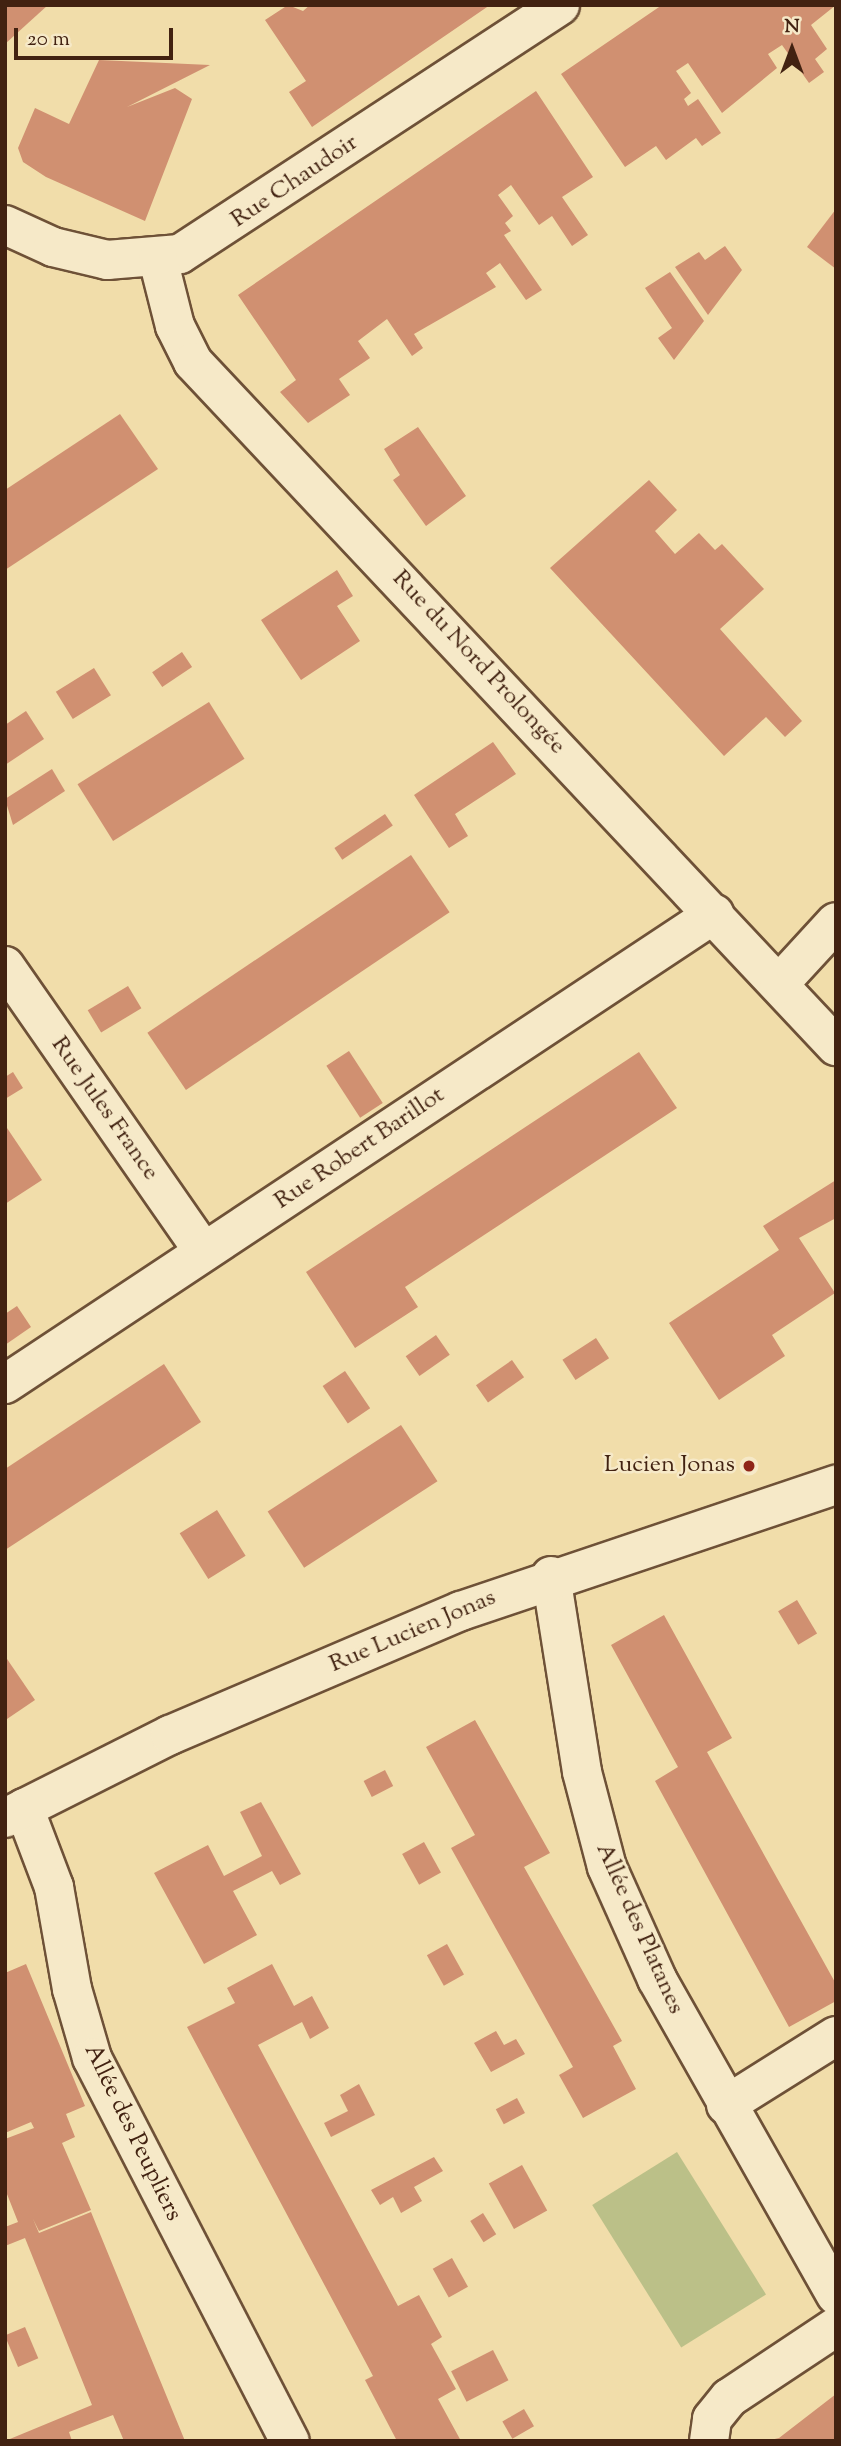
<!DOCTYPE html>
<html>
<head>
<meta charset="utf-8">
<style>
  body { margin:0 }
  #map { position:relative; width:841px; height:2446px; overflow:hidden; background:#f1ddaa; font-family:"Sorts Mill Goudy",serif }
  div>[style] { position:absolute }
  .green>* { inset:0; background:#bbc088; transform-origin:0 0 }
  .building>* { inset:0; background:#d09071; transform-origin:0 0 }
  .roads { filter:drop-shadow(2px 0 #6e5137) drop-shadow(-2px 0 #6e5137) drop-shadow(0 2px #6e5137) drop-shadow(0 -2px #6e5137) }
  .minor>* { height:38px; margin:-19px; padding:0 19px; transform-origin:19px; border-radius:19px; background:#f6e9c8 }
  .dots>* { width:19px; height:19px; translate:-50% -50%; box-sizing:border-box; border:4px solid #f6e9c8; border-radius:50% }
  span { translate:-50% -50%; white-space:nowrap; text-align:center; line-height:1.15; -webkit-text-stroke:5px #f6e9c8; paint-order:stroke }
  .street-label { font-size:24px; color:#422211 }
  .poi-label { font-size:24px; color:#422211 }
  .right { translate:-100% -50%; text-align:right }
  .frame { position:absolute; inset:0; border:7px solid #422211; pointer-events:none }
  .north { position:absolute; left:757px; top:14px; width:70px; height:70px; -webkit-text-stroke:5px #f6e9c8; paint-order:stroke; rotate:0deg; font-size:19px; font-weight:700; line-height:28px; text-align:center; color:#422211 }
  .north::after { content:''; display:block; margin:auto; width:24px; height:32px; background:#422211; clip-path:polygon(50% 0,100% 100%,50% 72%,0 100%) }
  .scale { position:absolute; left:14px; top:28px; width:159px; height:32px; box-sizing:border-box; border:4px solid #422211; border-top:0; padding-left:9px; font-size:21px; line-height:24px; white-space:nowrap; color:#422211; -webkit-text-stroke:5px #f6e9c8; paint-order:stroke }
</style>
</head>
<body>
<div id="map">
  <div class="green">
    <div style="left:677px;top:2152px;width:168px;height:100px;rotate:58deg"></div>
  </div>
  <div class="building">
    <div style="clip-path:polygon(5px 5px,48px 5px,5px 44px)"></div>
    <div style="clip-path:polygon(288px 5px,303px 11px,310px 5px,490px 5px,312px 127px,289px 92px,306px 81px,265px 20px)"></div>
    <div style="clip-path:polygon(662px 5px,836px 5px,811px 25px,827px 49px,815px 59px,824px 72px,809px 83px,782px 45px,768px 54px,777px 68px,722px 113px,688px 63px,676px 71px,691px 93px,684px 99px,688px 106px,698px 99px,721px 133px,702px 146px,696px 138px,666px 160px,656px 146px,625px 167px,561px 74px)"></div>
    <div style="clip-path:polygon(99px 60px,210px 65px,127px 107px,175px 88px,192px 99px,145px 221px,46px 177px,23px 162px,18px 148px,35px 108px,69px 124px)"></div>
    <div style="clip-path:polygon(536px 91px,593px 177px,562px 197px,588px 235px,572px 246px,552px 216px,539px 225px,511px 185px,498px 195px,513px 216px,505px 223px,511px 231px,504px 235px,542px 290px,526px 300px,500px 263px,486px 273px,496px 287px,414px 334px,423px 348px,412px 356px,387px 319px,358px 341px,370px 358px,339px 379px,350px 395px,308px 423px,280px 392px,296px 380px,238px 295px)"></div>
    <div style="clip-path:polygon(836px 209px,836px 269px,807px 247px)"></div>
    <div style="clip-path:polygon(725px 246px,742px 270px,708px 315px,675px 267px,699px 252px,705px 260px)"></div>
    <div style="clip-path:polygon(670px 272px,704px 321px,674px 360px,658px 338px,672px 328px,645px 288px)"></div>
    <div style="clip-path:polygon(120px 414px,158px 469px,5px 570px,5px 490px)"></div>
    <div style="clip-path:polygon(418px 427px,466px 496px,426px 526px,393px 480px,400px 475px,384px 449px)"></div>
    <div style="clip-path:polygon(649px 480px,677px 510px,655px 531px,675px 554px,699px 533px,715px 550px,722px 544px,764px 589px,720px 629px,802px 721px,785px 737px,766px 717px,724px 756px,550px 568px)"></div>
    <div style="clip-path:polygon(337px 570px,353px 596px,337px 606px,360px 641px,301px 680px,261px 620px)"></div>
    <div style="left:182px;top:652px;width:18px;height:36px;rotate:56deg"></div>
    <div style="left:94px;top:668px;width:32px;height:45px;rotate:58deg"></div>
    <div style="left:209px;top:702px;width:67px;height:155px;rotate:58deg"></div>
    <div style="clip-path:polygon(26px 711px,44px 739px,5px 765px,5px 725px)"></div>
    <div style="clip-path:polygon(493px 742px,516px 774px,455px 814px,468px 836px,449px 848px,414px 795px)"></div>
    <div style="clip-path:polygon(52px 769px,65px 791px,13px 825px,5px 799px)"></div>
    <div style="left:385px;top:814px;width:14px;height:61px;rotate:56deg"></div>
    <div style="left:411px;top:855px;width:69px;height:318px;rotate:56deg"></div>
    <div style="left:128px;top:986px;width:26px;height:47px;rotate:59deg"></div>
    <div style="left:349px;top:1051px;width:62px;height:27px;rotate:57deg"></div>
    <div style="clip-path:polygon(639px 1052px,677px 1108px,405px 1287px,418px 1307px,355px 1348px,306px 1272px)"></div>
    <div style="clip-path:polygon(13px 1072px,23px 1088px,5px 1099px,5px 1077px)"></div>
    <div style="clip-path:polygon(5px 1125px,42px 1180px,5px 1204px)"></div>
    <div style="clip-path:polygon(836px 1180px,836px 1218px,799px 1238px,835px 1293px,772px 1335px,785px 1356px,719px 1400px,669px 1323px,779px 1250px,763px 1226px)"></div>
    <div style="clip-path:polygon(17px 1306px,31px 1327px,5px 1345px,5px 1314px)"></div>
    <div style="left:436px;top:1335px;width:24px;height:37px;rotate:55deg"></div>
    <div style="left:596px;top:1338px;width:24px;height:40px;rotate:57deg"></div>
    <div style="left:512px;top:1360px;width:21px;height:44px;rotate:55deg"></div>
    <div style="clip-path:polygon(164px 1364px,201px 1422px,5px 1550px,5px 1469px)"></div>
    <div style="left:345px;top:1371px;width:45px;height:27px;rotate:56deg"></div>
    <div style="left:401px;top:1425px;width:67px;height:159px;rotate:57deg"></div>
    <div style="left:217px;top:1510px;width:54px;height:44px;rotate:58deg"></div>
    <div style="left:797px;top:1600px;width:39px;height:22px;rotate:59deg"></div>
    <div style="clip-path:polygon(664px 1615px,732px 1738px,707px 1752px,836px 1984px,836px 2001px,789px 2027px,655px 1781px,678px 1767px,611px 1645px)"></div>
    <div style="clip-path:polygon(5px 1656px,35px 1700px,7px 1719px,5px 1716px)"></div>
    <div style="clip-path:polygon(475px 1720px,550px 1853px,524px 1867px,622px 2041px,613px 2046px,636px 2089px,583px 2118px,559px 2075px,573px 2067px,451px 1848px,475px 1835px,426px 1747px)"></div>
    <div style="left:385px;top:1770px;width:18px;height:24px;rotate:63deg"></div>
    <div style="clip-path:polygon(261px 1802px,301px 1874px,280px 1885px,272px 1871px,233px 1891px,257px 1935px,204px 1964px,154px 1873px,208px 1845px,224px 1876px,262px 1856px,240px 1812px)"></div>
    <div style="left:424px;top:1842px;width:35px;height:25px;rotate:61deg"></div>
    <div style="left:447px;top:1944px;width:35px;height:23px;rotate:61deg"></div>
    <div style="clip-path:polygon(26px 1964px,85px 2106px,66px 2114px,75px 2137px,62px 2143px,91px 2210px,39px 2231px,33px 2219px,39px 2233px,91px 2212px,185px 2441px,124px 2441px,113px 2415px,69px 2432px,72px 2441px,5px 2441px,92px 2405px,25px 2238px,5px 2246px,5px 2227px,18px 2222px,5px 2189px,5px 2139px,34px 2128px,31px 2122px,5px 2133px,5px 1973px)"></div>
    <div style="clip-path:polygon(272px 1964px,294px 2006px,312px 1996px,329px 2028px,310px 2039px,302px 2022px,258px 2045px,398px 2306px,419px 2295px,442px 2337px,431px 2344px,456px 2389px,438px 2399px,461px 2441px,397px 2441px,365px 2380px,373px 2376px,187px 2027px,235px 2003px,227px 1988px)"></div>
    <div style="clip-path:polygon(496px 2031px,504px 2045px,516px 2039px,525px 2054px,491px 2072px,474px 2043px)"></div>
    <div style="clip-path:polygon(359px 2084px,375px 2115px,331px 2137px,324px 2123px,348px 2111px,340px 2095px)"></div>
    <div style="left:517px;top:2098px;width:17px;height:24px;rotate:62deg"></div>
    <div style="clip-path:polygon(434px 2157px,443px 2171px,414px 2187px,422px 2201px,401px 2213px,393px 2197px,380px 2205px,371px 2190px)"></div>
    <div style="left:522px;top:2165px;width:52px;height:38px;rotate:61deg"></div>
    <div style="left:483px;top:2213px;width:25px;height:15px;rotate:58deg"></div>
    <div style="left:452px;top:2258px;width:33px;height:22px;rotate:61deg"></div>
    <div style="left:25px;top:2327px;width:34px;height:22px;rotate:67deg"></div>
    <div style="left:493px;top:2350px;width:34px;height:47px;rotate:63deg"></div>
    <div style="clip-path:polygon(836px 2394px,836px 2441px,766px 2441px,779px 2438px)"></div>
    <div style="left:524px;top:2409px;width:20px;height:25px;rotate:60deg"></div>
  </div>
  <div class="roads">
    <div class="minor">
      <div style="left:5px;top:225px;width:53px;rotate:24.6deg"></div>
      <div style="left:53px;top:247px;width:56px;rotate:13.5deg"></div>
      <div style="left:107px;top:260px;width:73px;rotate:-4.7deg"></div>
      <div style="left:180px;top:254px;width:454px;rotate:-33.2deg"></div>
      <div style="left:158px;top:259px;width:69px;rotate:75.8deg"></div>
      <div style="left:175px;top:326px;width:40px;rotate:63.4deg"></div>
      <div style="left:193px;top:362px;width:939px;rotate:46.77deg"></div>
      <div style="left:5px;top:966px;width:348px;rotate:55.2deg"></div>
      <div style="left:779px;top:984px;width:84px;rotate:-47.4deg"></div>
      <div style="left:5px;top:1384px;width:851px;rotate:-33.54deg"></div>
      <div style="left:551px;top:1576px;width:198px;rotate:81deg"></div>
      <div style="left:582px;top:1772px;width:98px;rotate:75.3deg"></div>
      <div style="left:607px;top:1867px;width:123px;rotate:65.9deg"></div>
      <div style="left:657px;top:1979px;width:363px;rotate:60.5deg"></div>
      <div style="left:24px;top:1808px;width:85px;rotate:69.2deg"></div>
      <div style="left:54px;top:1887px;width:104px;rotate:80deg"></div>
      <div style="left:72px;top:1989px;width:72px;rotate:73.8deg"></div>
      <div style="left:92px;top:2058px;width:431px;rotate:62.7deg"></div>
      <div style="left:5px;top:1818px;width:185px;rotate:-26.7deg"></div>
      <div style="left:170px;top:1735px;width:316px;rotate:-23.1deg"></div>
      <div style="left:461px;top:1611px;width:396px;rotate:-18.6deg"></div>
      <div style="left:726px;top:2105px;width:130px;rotate:-32.1deg"></div>
      <div style="left:709px;top:2441px;width:22px;rotate:-82deg"></div>
      <div style="left:712px;top:2419px;width:27px;rotate:-51deg"></div>
      <div style="left:729px;top:2398px;width:128px;rotate:-33.6deg"></div>
    </div>
  </div>
  <div class="dots">
    <div style="left:749px;top:1466px;background:#8f2418"></div>
  </div>
  <div class="street-label">
    <span style="left:295px;top:182px;rotate:-34deg">Rue Chaudoir</span>
    <span style="left:478px;top:663px;rotate:47deg">Rue du Nord Prolongée</span>
    <span style="left:104px;top:1109px;rotate:55deg">Rue Jules France</span>
    <span style="left:360px;top:1149px;rotate:-34deg">Rue Robert Barillot</span>
    <span style="left:413px;top:1632px;rotate:-23deg">Rue Lucien Jonas</span>
    <span style="left:639px;top:1929px;rotate:66deg">Allée des Platanes</span>
    <span style="left:132px;top:2133px;rotate:64deg">Allée des Peupliers</span>
  </div>
  <div class="poi-label">
    <span class="right" style="left:735px;top:1466px">Lucien Jonas</span>
  </div>
  <div class="frame"></div>
  <div class="north">N</div>
  <div class="scale">20 m</div>
</div>
</body>
</html>
